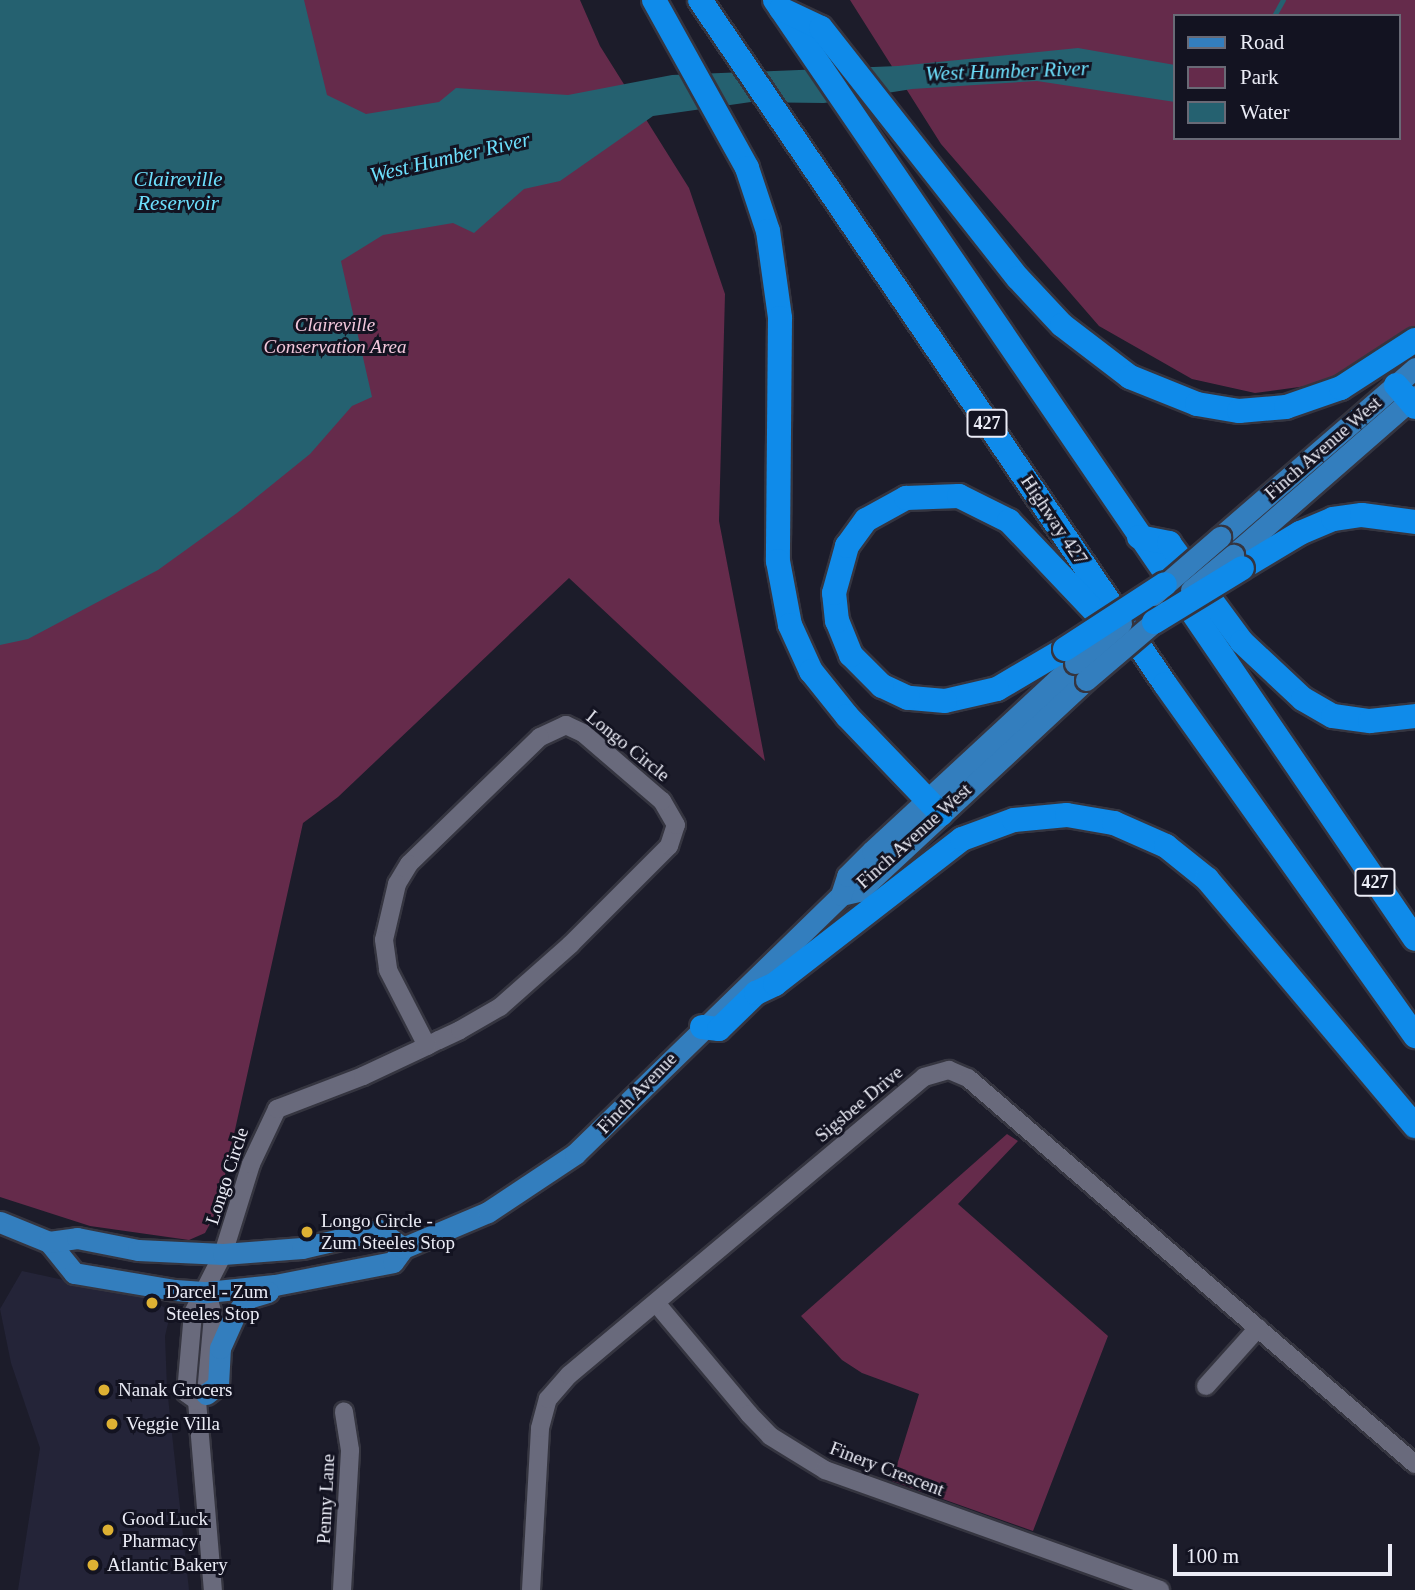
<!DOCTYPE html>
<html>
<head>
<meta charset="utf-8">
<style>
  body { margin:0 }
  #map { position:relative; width:1415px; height:1590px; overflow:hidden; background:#1c1c2a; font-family:Georgia,serif }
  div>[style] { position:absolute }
  .built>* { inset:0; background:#242438 }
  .green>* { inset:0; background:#652b4b }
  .water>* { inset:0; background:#256170 }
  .stream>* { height:4.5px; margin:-2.25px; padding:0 2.25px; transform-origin:2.25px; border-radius:2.25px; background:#256170 }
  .roads { filter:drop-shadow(2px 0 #353540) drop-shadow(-2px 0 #353540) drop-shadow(0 2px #353540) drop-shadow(0 -2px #353540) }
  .minor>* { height:18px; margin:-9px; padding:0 9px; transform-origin:9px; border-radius:9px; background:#696a7c }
  .major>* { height:21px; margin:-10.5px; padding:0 10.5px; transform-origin:10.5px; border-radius:10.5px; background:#337ebe }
  .highway>* { height:24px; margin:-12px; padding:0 12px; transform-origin:12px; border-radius:12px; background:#0f8bea }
  .bridges { filter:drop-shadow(2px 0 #353540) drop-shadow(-2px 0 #353540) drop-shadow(0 2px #353540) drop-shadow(0 -2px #353540) }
  .major-bridge>* { height:21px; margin:-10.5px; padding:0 10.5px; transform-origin:10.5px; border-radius:10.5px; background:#337ebe }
  .highway-bridge>* { height:24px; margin:-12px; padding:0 12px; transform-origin:12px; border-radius:12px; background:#0f8bea }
  .dots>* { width:19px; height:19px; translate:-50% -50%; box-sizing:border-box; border:4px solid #131321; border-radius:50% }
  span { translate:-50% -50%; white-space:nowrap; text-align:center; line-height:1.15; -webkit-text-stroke:6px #131321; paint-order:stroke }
  .shield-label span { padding:2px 5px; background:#131321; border:2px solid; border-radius:5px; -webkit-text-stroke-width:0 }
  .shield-label { font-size:18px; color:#ebecf6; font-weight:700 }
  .park-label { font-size:19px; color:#f2c7db; font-style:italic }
  .street-label { font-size:19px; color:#ebecf6 }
  .poi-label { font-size:19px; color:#ebecf6 }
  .left { translate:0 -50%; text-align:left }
  .water-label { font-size:21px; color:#6de0fd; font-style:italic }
  .legend { position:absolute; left:1173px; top:14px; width:228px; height:126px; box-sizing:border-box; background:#131321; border:2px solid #696a76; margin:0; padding:9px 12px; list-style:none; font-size:21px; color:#ebecf6 }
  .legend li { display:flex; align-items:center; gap:14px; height:35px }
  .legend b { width:35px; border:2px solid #696a76 }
  .scale { position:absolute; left:1173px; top:1544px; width:219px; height:32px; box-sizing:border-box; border:4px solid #ebecf6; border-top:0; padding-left:9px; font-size:21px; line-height:24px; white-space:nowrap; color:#ebecf6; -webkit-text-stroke:5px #131321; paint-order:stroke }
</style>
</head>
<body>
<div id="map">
  <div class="built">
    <div style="clip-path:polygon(22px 1271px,147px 1298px,171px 1311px,165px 1336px,167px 1388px,189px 1590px,18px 1590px,40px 1448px,11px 1363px,0 1309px)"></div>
  </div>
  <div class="green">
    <div style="clip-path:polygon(0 0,580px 0,600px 46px,689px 188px,725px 294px,719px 521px,765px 761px,569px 578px,338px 797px,303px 823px,217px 1211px,205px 1233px,189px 1240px,90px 1226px,0 1197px)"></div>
    <div style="clip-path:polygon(evenodd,850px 0,1415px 0,1415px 327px,1321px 384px,1255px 393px,1192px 379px,1099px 326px,941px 144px,850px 0,1175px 16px,1399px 16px,1399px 138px,1175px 138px,1175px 16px)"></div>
    <div style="clip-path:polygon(1007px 1134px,1018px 1141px,958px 1204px,1108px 1336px,1033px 1531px,892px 1481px,919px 1394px,862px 1373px,842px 1360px,801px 1316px)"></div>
  </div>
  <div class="water">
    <div style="clip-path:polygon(0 0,304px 0,327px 95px,366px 114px,439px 102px,456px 88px,568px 95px,672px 75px,898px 66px,1078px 48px,1175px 65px,1175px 102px,1037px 81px,912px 89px,824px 103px,751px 102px,653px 116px,560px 181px,524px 189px,474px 233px,453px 223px,383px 235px,341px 261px,372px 397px,352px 406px,310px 454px,237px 513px,158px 570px,28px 639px,0 645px)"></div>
  </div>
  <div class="stream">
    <div style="left:1274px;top:16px;width:18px;rotate:-61deg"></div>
  </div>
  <div class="roads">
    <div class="minor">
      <div style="left:656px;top:1303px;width:145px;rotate:50deg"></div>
      <div style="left:749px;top:1414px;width:30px;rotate:46deg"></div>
      <div style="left:770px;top:1436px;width:65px;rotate:31.7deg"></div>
      <div style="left:825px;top:1470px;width:356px;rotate:19.7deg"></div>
      <div style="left:1206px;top:1386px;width:78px;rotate:-48.1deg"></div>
      <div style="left:197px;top:1401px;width:14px;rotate:-144deg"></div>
      <div style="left:186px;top:1393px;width:80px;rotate:-85deg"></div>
      <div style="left:193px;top:1313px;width:66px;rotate:-63deg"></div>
      <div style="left:223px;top:1254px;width:94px;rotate:-72.7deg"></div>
      <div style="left:251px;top:1164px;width:61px;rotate:-64.7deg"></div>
      <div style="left:277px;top:1109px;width:92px;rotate:-21deg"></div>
      <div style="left:363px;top:1076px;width:71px;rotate:-25.1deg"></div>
      <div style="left:427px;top:1046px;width:13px;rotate:-27deg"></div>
      <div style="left:439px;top:1040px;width:23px;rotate:-25deg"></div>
      <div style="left:460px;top:1030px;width:46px;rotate:-29.9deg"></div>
      <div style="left:500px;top:1007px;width:94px;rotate:-41.5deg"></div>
      <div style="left:570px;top:945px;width:140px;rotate:-45deg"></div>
      <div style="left:669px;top:846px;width:22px;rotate:-72deg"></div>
      <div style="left:676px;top:825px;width:28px;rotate:-120deg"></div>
      <div style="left:662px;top:801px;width:104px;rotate:-139.3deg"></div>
      <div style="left:583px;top:733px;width:19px;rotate:-155deg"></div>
      <div style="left:566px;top:725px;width:29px;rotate:155deg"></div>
      <div style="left:540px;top:737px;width:182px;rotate:135.9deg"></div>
      <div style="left:409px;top:864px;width:23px;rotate:121deg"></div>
      <div style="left:397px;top:884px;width:57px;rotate:103.1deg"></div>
      <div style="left:384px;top:940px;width:30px;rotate:82deg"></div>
      <div style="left:388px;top:970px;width:85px;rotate:62.8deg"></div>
      <div style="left:197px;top:1401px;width:190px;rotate:85.2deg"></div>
      <div style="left:197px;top:1401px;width:11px;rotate:-38deg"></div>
      <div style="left:206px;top:1394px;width:79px;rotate:-84.9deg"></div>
      <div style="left:213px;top:1315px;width:24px;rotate:-105deg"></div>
      <div style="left:342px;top:1590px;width:140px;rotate:-86.7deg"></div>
      <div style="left:350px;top:1450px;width:39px;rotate:-99deg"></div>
      <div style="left:531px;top:1590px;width:162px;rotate:-86.8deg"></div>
      <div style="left:540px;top:1428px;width:30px;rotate:-75deg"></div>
      <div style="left:548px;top:1399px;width:32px;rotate:-49deg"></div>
      <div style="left:569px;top:1375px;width:463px;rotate:-40deg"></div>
      <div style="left:924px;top:1077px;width:26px;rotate:-16deg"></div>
      <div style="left:949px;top:1070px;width:21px;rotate:23deg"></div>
      <div style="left:968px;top:1078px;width:591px;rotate:40.81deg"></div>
    </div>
    <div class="major">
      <div style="left:1220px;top:537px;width:258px;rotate:-40.9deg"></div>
      <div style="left:1233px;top:555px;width:242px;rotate:-41.1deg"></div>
      <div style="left:841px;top:895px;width:18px;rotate:-13deg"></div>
      <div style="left:859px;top:891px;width:310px;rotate:-42.9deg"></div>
      <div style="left:0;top:1222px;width:53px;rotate:22.2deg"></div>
      <div style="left:49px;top:1242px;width:40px;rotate:51deg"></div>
      <div style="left:74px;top:1273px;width:102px;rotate:9.6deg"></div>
      <div style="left:175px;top:1290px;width:32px;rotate:4deg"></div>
      <div style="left:207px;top:1292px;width:68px;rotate:-5.9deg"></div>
      <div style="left:275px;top:1285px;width:120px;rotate:-11deg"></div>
      <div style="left:393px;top:1262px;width:17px;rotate:-54deg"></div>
      <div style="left:403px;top:1248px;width:92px;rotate:-23deg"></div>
      <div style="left:488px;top:1212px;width:105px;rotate:-33.7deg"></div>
      <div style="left:575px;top:1154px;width:371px;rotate:-44.2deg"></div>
      <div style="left:841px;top:895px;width:20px;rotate:-72deg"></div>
      <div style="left:847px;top:876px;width:35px;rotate:-45deg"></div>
      <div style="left:872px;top:851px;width:277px;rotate:-42.8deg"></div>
      <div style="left:49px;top:1242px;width:28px;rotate:-8deg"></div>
      <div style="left:77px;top:1238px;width:62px;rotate:11.1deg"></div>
      <div style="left:138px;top:1250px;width:85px;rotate:2.7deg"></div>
      <div style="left:223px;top:1254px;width:79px;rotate:-4.3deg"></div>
      <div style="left:302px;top:1248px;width:79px;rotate:-13.2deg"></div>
      <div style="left:379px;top:1230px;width:30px;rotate:37deg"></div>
      <div style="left:206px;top:1394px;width:15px;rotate:-37deg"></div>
      <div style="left:218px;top:1385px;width:37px;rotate:-87deg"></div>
      <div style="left:220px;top:1348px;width:36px;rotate:-66deg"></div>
      <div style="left:235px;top:1315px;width:21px;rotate:-53deg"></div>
      <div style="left:248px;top:1298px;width:21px;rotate:-17deg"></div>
    </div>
    <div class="highway">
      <div style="left:654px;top:0;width:192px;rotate:61deg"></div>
      <div style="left:747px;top:168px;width:66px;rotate:71.6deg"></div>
      <div style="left:768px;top:231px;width:88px;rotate:82.1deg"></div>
      <div style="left:780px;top:318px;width:243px;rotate:90.5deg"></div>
      <div style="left:778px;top:561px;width:65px;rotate:79.4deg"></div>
      <div style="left:790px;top:625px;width:51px;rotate:65.5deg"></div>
      <div style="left:811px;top:671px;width:58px;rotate:51.3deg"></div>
      <div style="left:847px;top:716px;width:136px;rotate:46.2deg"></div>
      <div style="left:700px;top:0;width:827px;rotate:55.79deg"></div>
      <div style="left:1165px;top:684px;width:432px;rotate:54.6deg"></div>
      <div style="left:775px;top:0;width:1136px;rotate:55.72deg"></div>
      <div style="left:781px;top:9px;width:44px;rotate:25.4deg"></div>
      <div style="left:821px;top:28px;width:318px;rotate:51.8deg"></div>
      <div style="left:1018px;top:278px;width:64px;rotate:46.9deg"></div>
      <div style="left:1062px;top:325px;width:86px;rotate:37.4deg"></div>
      <div style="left:1130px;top:377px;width:72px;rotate:21.9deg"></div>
      <div style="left:1197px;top:404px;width:43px;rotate:9.5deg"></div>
      <div style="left:1239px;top:411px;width:47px;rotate:-4.9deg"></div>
      <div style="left:1286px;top:407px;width:58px;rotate:-19.1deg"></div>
      <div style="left:1341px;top:388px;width:88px;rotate:-33deg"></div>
      <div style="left:1396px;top:385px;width:29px;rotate:49deg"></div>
      <div style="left:1139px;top:537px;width:31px;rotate:11deg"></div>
      <div style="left:1169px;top:543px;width:123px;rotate:53.6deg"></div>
      <div style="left:1242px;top:642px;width:83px;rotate:43.1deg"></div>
      <div style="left:1303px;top:699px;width:34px;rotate:30deg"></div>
      <div style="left:1333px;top:716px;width:37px;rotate:8deg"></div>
      <div style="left:1370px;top:721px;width:45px;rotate:-6.3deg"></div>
      <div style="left:1242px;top:568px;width:68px;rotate:-31.1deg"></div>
      <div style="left:1300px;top:533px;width:36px;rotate:-23deg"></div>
      <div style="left:1333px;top:519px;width:29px;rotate:-8deg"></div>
      <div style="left:1362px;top:515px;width:53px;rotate:7.5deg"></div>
      <div style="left:1065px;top:649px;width:79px;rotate:149.5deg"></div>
      <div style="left:997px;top:689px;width:53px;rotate:167deg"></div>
      <div style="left:945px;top:701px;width:37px;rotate:-175deg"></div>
      <div style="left:908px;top:698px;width:29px;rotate:-155deg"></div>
      <div style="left:882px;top:686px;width:44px;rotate:-135deg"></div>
      <div style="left:851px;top:655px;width:37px;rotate:-112deg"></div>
      <div style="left:837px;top:621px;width:28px;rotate:-96deg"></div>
      <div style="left:834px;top:593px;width:49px;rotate:-74.5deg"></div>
      <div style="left:847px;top:546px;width:32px;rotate:-54deg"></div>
      <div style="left:866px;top:520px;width:46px;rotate:-28.8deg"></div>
      <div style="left:906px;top:498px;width:53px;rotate:-2.2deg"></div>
      <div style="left:959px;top:496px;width:56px;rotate:26.6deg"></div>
      <div style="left:1009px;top:521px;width:161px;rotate:46.5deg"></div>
      <div style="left:702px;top:1027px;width:17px;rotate:7deg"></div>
      <div style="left:719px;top:1029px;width:52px;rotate:-44.2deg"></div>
      <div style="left:756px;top:993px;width:21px;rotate:-25deg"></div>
      <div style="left:775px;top:984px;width:237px;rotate:-37.8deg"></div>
      <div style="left:962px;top:839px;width:55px;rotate:-20.1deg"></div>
      <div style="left:1014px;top:820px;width:53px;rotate:-5.4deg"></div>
      <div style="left:1067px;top:815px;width:48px;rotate:9.7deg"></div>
      <div style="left:1114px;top:823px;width:57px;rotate:23.9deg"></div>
      <div style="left:1166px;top:846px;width:53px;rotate:38.8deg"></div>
      <div style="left:1207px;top:879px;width:323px;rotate:49.9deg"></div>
    </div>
  </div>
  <div class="bridges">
    <div class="major-bridge">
      <div style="left:1191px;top:590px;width:55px;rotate:-39.8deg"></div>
      <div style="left:1153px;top:595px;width:89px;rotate:-40.9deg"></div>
      <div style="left:1075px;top:663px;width:61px;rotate:-41deg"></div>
      <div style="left:1086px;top:680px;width:106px;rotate:-40.4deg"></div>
    </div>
    <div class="highway-bridge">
      <div style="left:1154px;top:622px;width:103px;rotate:-31.5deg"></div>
      <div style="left:1065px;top:649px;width:119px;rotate:-33deg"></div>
    </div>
  </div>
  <div class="dots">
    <div style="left:307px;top:1232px;background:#deb133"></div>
    <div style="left:152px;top:1303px;background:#deb133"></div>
    <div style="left:104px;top:1390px;background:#deb133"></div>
    <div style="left:112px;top:1424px;background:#deb133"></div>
    <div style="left:108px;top:1530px;background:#deb133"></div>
    <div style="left:93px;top:1565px;background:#deb133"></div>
  </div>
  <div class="shield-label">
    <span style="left:987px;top:423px">427</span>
    <span style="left:1375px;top:882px">427</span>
  </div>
  <div class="park-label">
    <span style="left:335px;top:336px">Claireville<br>Conservation Area</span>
  </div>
  <div class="street-label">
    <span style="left:1323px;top:448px;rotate:-41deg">Finch Avenue West</span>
    <span style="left:1054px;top:520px;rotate:56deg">Highway 427</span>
    <span style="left:628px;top:746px;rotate:39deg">Longo Circle</span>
    <span style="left:914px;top:836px;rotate:-42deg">Finch Avenue West</span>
    <span style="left:637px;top:1093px;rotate:-46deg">Finch Avenue</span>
    <span style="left:859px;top:1104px;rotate:-40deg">Sigsbee Drive</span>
    <span style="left:227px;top:1176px;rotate:-72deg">Longo Circle</span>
    <span style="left:887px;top:1469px;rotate:21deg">Finery Crescent</span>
    <span style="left:326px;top:1499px;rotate:-87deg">Penny Lane</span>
  </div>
  <div class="poi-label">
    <span class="left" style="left:321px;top:1232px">Longo Circle -<br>Zum Steeles Stop</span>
    <span class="left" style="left:166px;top:1303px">Darcel - Zum<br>Steeles Stop</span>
    <span class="left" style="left:118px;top:1390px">Nanak Grocers</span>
    <span class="left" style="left:126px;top:1424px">Veggie Villa</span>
    <span class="left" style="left:122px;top:1530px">Good Luck<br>Pharmacy</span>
    <span class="left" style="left:107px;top:1565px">Atlantic Bakery</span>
  </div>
  <div class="water-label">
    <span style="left:1007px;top:71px;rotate:-2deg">West Humber River</span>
    <span style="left:450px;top:157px;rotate:-13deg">West Humber River</span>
    <span style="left:178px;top:191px">Claireville<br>Reservoir</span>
  </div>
  <ul class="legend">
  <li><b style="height:9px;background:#337ebe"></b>Road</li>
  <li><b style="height:19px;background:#652b4b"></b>Park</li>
  <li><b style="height:19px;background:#256170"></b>Water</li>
  </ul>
  <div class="scale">100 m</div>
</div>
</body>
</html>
